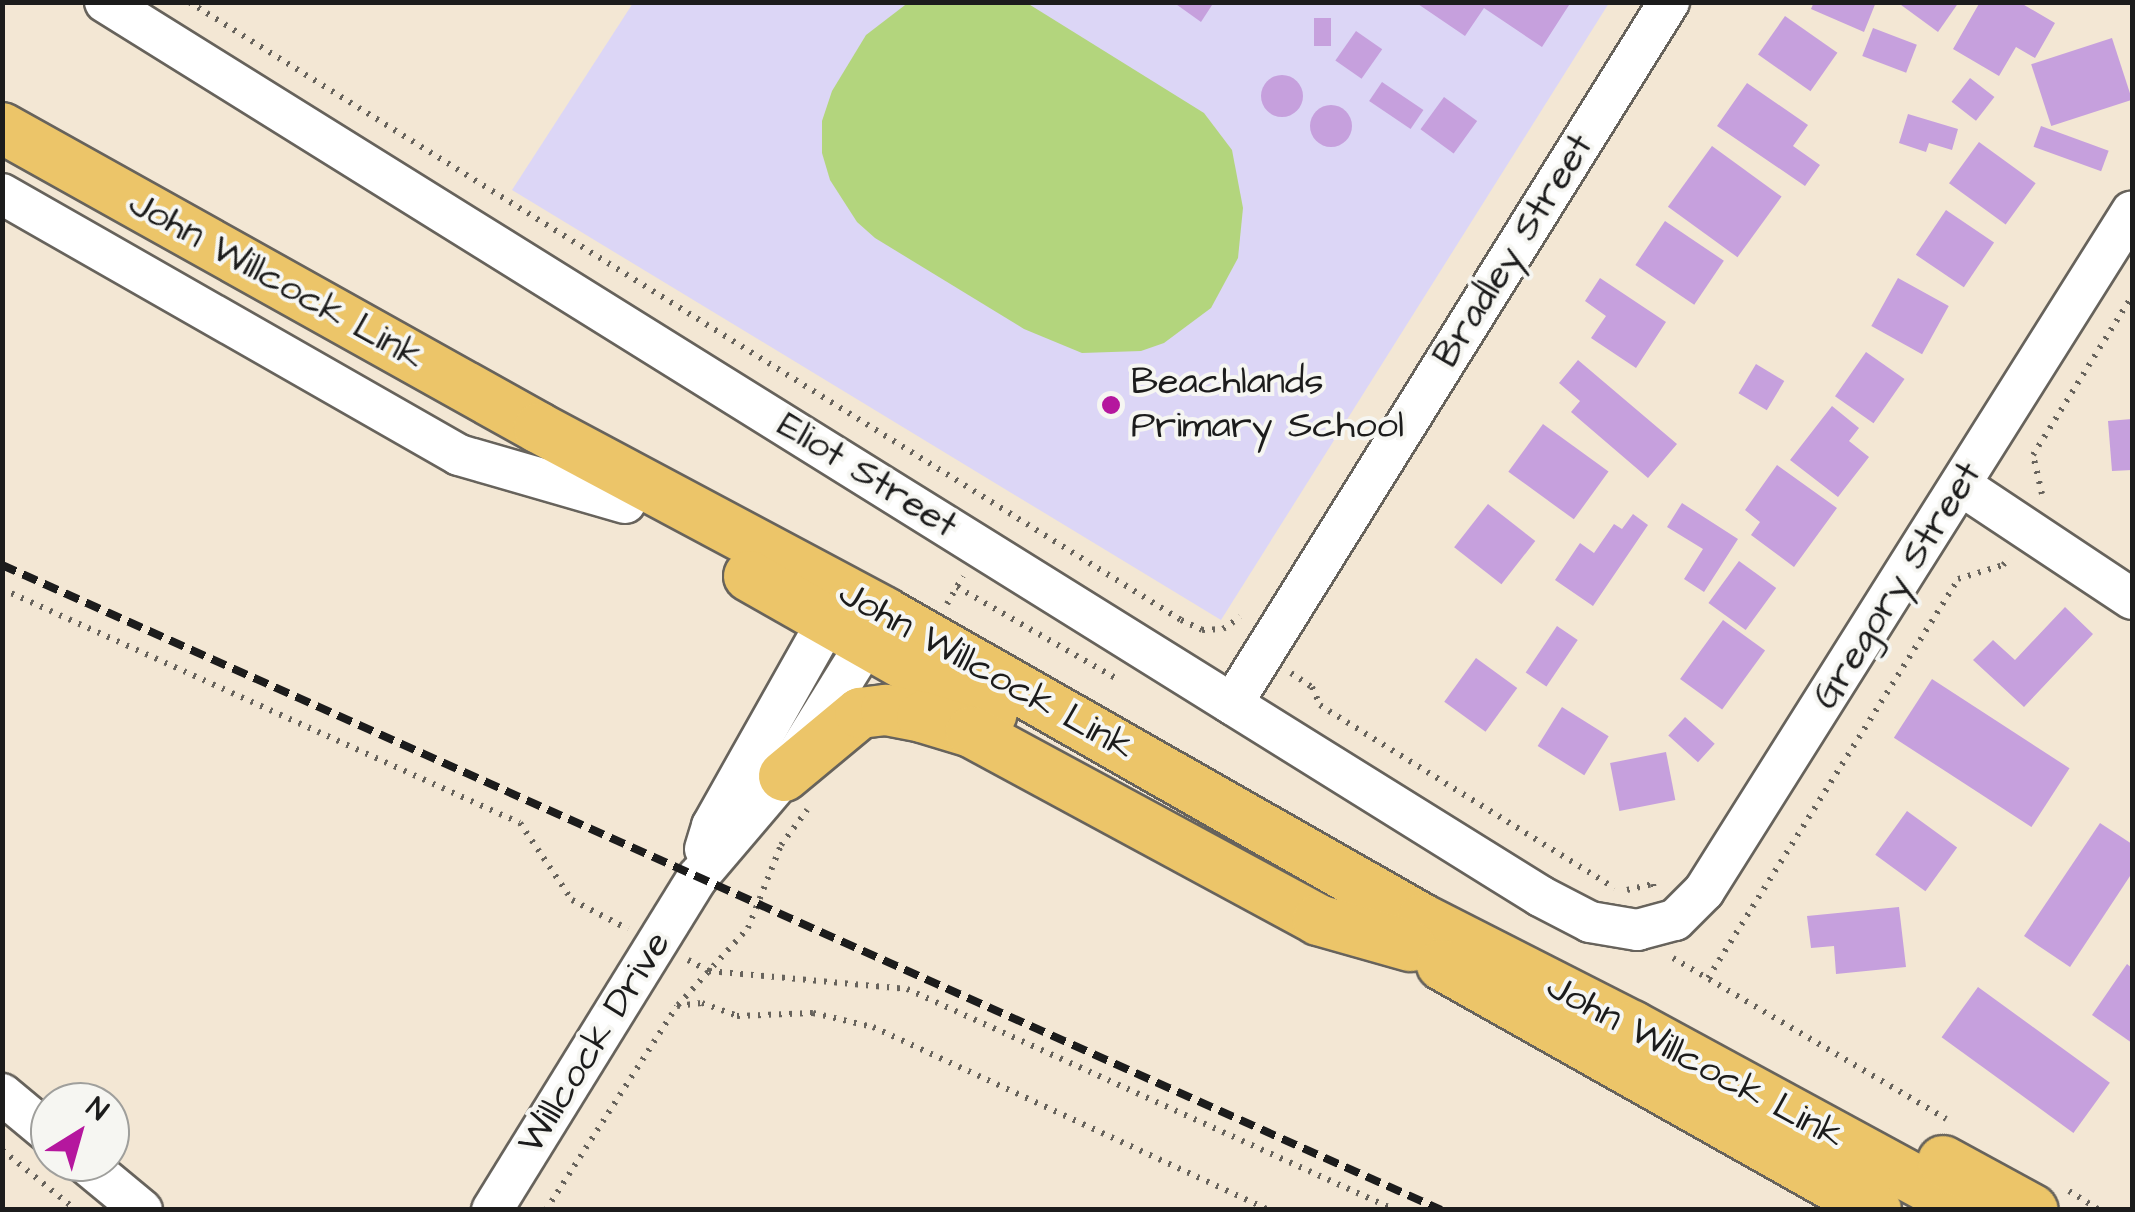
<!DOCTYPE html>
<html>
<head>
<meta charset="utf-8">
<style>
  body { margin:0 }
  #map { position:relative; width:2135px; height:1212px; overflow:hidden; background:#f3e7d4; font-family:"Architects Daughter",sans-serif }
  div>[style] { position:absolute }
  .built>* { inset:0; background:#dcd6f6 }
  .green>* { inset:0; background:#b3d57d }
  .building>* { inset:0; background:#c6a0dd; transform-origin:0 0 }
  .round { border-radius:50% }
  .path>* { height:6px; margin-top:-3px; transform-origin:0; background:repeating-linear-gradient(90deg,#67635c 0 2.5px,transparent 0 10.5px) }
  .roads { filter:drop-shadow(2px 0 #67635c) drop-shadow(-2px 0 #67635c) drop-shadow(0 2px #67635c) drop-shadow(0 -2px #67635c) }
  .minor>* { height:40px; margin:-20px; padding:0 20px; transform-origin:20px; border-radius:20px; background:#fff }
  .major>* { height:50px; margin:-25px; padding:0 25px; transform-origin:25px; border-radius:25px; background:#ecc569 }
  .rail>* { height:8px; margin-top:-4px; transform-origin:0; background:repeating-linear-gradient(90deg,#1c1c1c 0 15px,transparent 0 23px) }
  .dots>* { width:28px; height:28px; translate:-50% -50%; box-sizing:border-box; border:5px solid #f6f6f2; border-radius:50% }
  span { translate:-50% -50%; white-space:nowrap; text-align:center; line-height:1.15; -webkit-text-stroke:8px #f6f6f2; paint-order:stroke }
  .street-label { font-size:38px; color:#1c1c1c }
  .poi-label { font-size:38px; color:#1c1c1c }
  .left { translate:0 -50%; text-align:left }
  .frame { position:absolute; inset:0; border:5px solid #1c1c1c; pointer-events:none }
  .north { position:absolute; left:30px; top:1082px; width:100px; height:100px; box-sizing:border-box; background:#f6f6f2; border:2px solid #9f9f9c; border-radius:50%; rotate:37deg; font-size:28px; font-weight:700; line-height:40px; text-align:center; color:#1c1c1c }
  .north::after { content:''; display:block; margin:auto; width:35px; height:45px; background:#b5179e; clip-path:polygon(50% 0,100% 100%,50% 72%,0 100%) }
</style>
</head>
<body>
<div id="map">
  <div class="built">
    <div style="clip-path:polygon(633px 3px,1609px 3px,1221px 620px,512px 190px)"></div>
  </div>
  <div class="green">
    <div style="clip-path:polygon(909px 2px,1027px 3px,1204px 113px,1232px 150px,1243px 208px,1238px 258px,1211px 308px,1164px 343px,1141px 351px,1082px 353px,1024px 329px,875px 238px,857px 222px,830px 180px,822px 153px,822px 121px,832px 91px,866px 35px)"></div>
  </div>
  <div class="building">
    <div style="clip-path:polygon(1173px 2px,1214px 2px,1201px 22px)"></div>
    <div style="clip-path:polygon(1415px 2px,1571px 2px,1542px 47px,1484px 8px,1465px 36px)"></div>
    <div style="clip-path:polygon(1814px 2px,1876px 2px,1864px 32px,1811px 9px)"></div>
    <div style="clip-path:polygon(1897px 2px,1959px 2px,1938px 32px)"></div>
    <div style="clip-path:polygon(1980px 2px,2019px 2px,2055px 23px,2035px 58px,2016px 47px,1999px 76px,1953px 49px)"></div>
    <div style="left:1785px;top:16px;width:64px;height:47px;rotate:35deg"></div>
    <div style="left:1314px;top:18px;width:17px;height:28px"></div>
    <div style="left:1873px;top:28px;width:47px;height:30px;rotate:21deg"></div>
    <div style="left:1356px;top:31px;width:32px;height:36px;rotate:35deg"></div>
    <div style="left:2112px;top:38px;width:65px;height:85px;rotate:72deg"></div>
    <div class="round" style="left:1261px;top:75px;width:42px;height:42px"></div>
    <div style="left:1970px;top:78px;width:31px;height:30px;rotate:38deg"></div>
    <div style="left:1382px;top:82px;width:50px;height:23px;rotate:34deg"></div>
    <div style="clip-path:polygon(1747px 83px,1808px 125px,1793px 146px,1820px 165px,1805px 186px,1717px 126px)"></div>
    <div style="left:1444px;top:97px;width:41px;height:40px;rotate:36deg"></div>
    <div class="round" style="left:1310px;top:105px;width:42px;height:42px"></div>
    <div style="clip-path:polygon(1908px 114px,1958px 129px,1952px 150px,1929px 143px,1926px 152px,1899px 143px)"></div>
    <div style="left:2041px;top:126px;width:72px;height:22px;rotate:20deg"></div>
    <div style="left:1979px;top:142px;width:70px;height:51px;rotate:36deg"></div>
    <div style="left:1712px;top:146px;width:86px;height:75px;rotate:36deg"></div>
    <div style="left:1946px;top:210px;width:58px;height:54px;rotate:34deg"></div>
    <div style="left:1665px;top:221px;width:71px;height:53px;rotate:34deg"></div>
    <div style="clip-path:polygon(1600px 278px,1666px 322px,1636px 368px,1591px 338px,1606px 316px,1585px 301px)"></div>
    <div style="left:1898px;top:278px;width:58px;height:55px;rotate:29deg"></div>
    <div style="left:1866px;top:352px;width:47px;height:54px;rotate:35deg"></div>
    <div style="clip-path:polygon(1578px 360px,1677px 444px,1648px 478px,1571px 412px,1580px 401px,1559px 383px)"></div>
    <div style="left:1756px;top:364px;width:33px;height:34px;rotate:31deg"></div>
    <div style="clip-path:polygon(1832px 406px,1859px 428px,1849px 441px,1869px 457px,1838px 497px,1790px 460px)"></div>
    <div style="clip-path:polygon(2132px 419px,2132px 470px,2112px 471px,2108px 421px)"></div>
    <div style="left:1543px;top:424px;width:81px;height:59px;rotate:36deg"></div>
    <div style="clip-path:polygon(1777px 465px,1837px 508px,1794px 567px,1751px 535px,1760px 522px,1745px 510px)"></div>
    <div style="clip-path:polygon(1682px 503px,1738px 539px,1704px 592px,1684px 579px,1703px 549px,1667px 527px)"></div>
    <div style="left:1488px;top:504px;width:60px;height:55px;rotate:38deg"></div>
    <div style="clip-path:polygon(1633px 514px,1648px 525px,1593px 606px,1555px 580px,1580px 543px,1594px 553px,1614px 524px,1622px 529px)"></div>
    <div style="left:1739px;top:561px;width:46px;height:52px;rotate:36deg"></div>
    <div style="clip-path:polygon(2065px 607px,2093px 634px,2024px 707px,1973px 660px,1993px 640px,2015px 660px)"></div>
    <div style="left:1723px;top:620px;width:52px;height:73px;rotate:36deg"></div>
    <div style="left:1557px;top:626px;width:25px;height:56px;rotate:34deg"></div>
    <div style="left:1476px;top:658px;width:51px;height:54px;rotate:36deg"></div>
    <div style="left:1932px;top:679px;width:164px;height:70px;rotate:33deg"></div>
    <div style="left:1562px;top:707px;width:55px;height:46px;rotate:32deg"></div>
    <div style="left:1685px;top:717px;width:40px;height:25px;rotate:42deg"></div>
    <div style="left:1666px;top:752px;width:49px;height:57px;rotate:79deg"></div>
    <div style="left:1907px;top:811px;width:62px;height:54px;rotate:36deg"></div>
    <div style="clip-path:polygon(2100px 823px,2132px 844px,2132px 873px,2070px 967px,2024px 936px)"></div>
    <div style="clip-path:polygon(1899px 907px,1906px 967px,1836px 974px,1834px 946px,1811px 948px,1807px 916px)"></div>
    <div style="clip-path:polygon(2127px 964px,2132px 968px,2132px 1043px,2092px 1015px)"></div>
    <div style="left:1978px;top:987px;width:163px;height:62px;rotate:36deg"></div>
  </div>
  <div class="path">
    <div style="left:189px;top:2px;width:1169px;rotate:31.92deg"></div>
    <div style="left:1181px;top:620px;width:23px;rotate:25deg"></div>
    <div style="left:1202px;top:630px;width:21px;rotate:-3deg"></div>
    <div style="left:1223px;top:629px;width:21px;rotate:-35deg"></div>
    <div style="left:2042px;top:494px;width:40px;rotate:-103deg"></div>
    <div style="left:2033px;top:455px;width:187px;rotate:-58.1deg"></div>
    <div style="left:957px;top:587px;width:185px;rotate:29.9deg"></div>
    <div style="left:2px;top:589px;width:568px;rotate:24.31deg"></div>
    <div style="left:520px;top:823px;width:93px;rotate:56deg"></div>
    <div style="left:572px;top:900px;width:63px;rotate:27.4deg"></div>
    <div style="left:947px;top:604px;width:32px;rotate:-60deg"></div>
    <div style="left:1291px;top:673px;width:25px;rotate:34deg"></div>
    <div style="left:1312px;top:687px;width:20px;rotate:66deg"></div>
    <div style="left:1320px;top:705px;width:11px;rotate:34deg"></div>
    <div style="left:1329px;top:711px;width:336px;rotate:31.8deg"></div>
    <div style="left:1627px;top:890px;width:27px;rotate:-13deg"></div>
    <div style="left:1653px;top:884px;width:5px;rotate:79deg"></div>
    <div style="left:1673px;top:958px;width:317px;rotate:30.5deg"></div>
    <div style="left:688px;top:960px;width:24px;rotate:28deg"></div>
    <div style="left:709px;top:971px;width:199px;rotate:5.2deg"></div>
    <div style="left:907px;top:989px;width:536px;rotate:24.36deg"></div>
    <div style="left:1708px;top:978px;width:471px;rotate:-57.9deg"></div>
    <div style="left:1958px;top:579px;width:47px;rotate:-17.3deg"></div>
    <div style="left:2003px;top:565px;width:10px;rotate:-45deg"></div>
    <div style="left:678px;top:1005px;width:104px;rotate:-47.7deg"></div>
    <div style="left:748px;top:928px;width:89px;rotate:-68.3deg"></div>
    <div style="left:781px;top:845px;width:44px;rotate:-53.4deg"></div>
    <div style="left:2px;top:1150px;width:95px;rotate:39deg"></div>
    <div style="left:2069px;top:1191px;width:36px;rotate:32deg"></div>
    <div style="left:546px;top:1210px;width:242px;rotate:-57.3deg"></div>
    <div style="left:677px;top:1006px;width:25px;rotate:-7deg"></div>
    <div style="left:702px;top:1003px;width:37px;rotate:20deg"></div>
    <div style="left:737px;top:1016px;width:76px;rotate:-2.3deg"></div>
    <div style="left:813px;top:1013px;width:62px;rotate:13.1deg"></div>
    <div style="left:873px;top:1027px;width:436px;rotate:24.8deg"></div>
  </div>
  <div class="roads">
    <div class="minor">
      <div style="left:105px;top:2px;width:1691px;rotate:31.92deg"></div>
      <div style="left:1540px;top:896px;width:56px;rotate:27.5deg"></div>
      <div style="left:1590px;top:922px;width:48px;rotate:9.7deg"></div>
      <div style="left:1637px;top:930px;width:39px;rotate:-15deg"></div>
      <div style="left:1675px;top:920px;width:41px;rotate:-45deg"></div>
      <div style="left:1704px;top:891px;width:803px;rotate:-57.81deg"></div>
      <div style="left:2px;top:194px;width:526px;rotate:29.73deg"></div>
      <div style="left:459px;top:455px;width:173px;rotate:16.1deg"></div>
      <div style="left:1962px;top:486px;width:204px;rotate:33.6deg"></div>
      <div style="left:1232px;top:704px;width:827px;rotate:-58.1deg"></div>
      <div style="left:705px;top:849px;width:24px;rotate:-73deg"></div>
      <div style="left:712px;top:826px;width:263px;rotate:-60.6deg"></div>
      <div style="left:2px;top:1094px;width:62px;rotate:39.8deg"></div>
      <div style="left:84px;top:1162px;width:75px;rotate:39.6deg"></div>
      <div style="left:492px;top:1210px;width:392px;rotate:-58.3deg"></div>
      <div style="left:698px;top:877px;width:133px;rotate:-49.6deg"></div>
      <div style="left:784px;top:776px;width:182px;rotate:-58.2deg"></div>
    </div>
    <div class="major">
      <div style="left:2px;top:128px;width:615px;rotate:29.19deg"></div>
      <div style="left:539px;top:428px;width:392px;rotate:28.1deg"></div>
      <div style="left:885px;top:613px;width:618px;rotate:29.68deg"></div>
      <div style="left:1422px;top:919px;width:236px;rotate:27deg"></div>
      <div style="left:1632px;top:1026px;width:386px;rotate:28.5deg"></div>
      <div style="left:749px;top:576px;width:279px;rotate:29.6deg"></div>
      <div style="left:784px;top:776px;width:99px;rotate:-39.7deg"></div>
      <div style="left:860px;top:713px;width:26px;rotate:-7deg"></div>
      <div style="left:886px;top:710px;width:37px;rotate:11deg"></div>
      <div style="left:922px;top:717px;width:51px;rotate:17deg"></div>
      <div style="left:971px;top:732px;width:395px;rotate:28.4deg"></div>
      <div style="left:1318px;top:920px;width:96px;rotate:15.8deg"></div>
      <div style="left:1442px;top:965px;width:498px;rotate:29.4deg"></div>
      <div style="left:1943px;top:1161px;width:102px;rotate:28.6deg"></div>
    </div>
  </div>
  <div class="rail">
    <div style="left:2px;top:565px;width:1577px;rotate:24.14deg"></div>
  </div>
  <div class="dots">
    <div style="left:1111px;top:405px;background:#b5179e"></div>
  </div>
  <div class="street-label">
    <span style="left:1514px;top:251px;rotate:-58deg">Bradley Street</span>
    <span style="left:276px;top:281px;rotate:29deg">John Willcock Link</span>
    <span style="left:867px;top:476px;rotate:32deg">Eliot Street</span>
    <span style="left:1898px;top:586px;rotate:-58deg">Gregory Street</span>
    <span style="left:986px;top:671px;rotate:29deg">John Willcock Link</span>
    <span style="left:595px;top:1043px;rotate:-58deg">Willcock Drive</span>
    <span style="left:1695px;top:1062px;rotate:28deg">John Willcock Link</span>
  </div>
  <div class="poi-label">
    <span class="left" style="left:1131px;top:405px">Beachlands<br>Primary School</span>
  </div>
  <div class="frame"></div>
  <div class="north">N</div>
</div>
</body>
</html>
